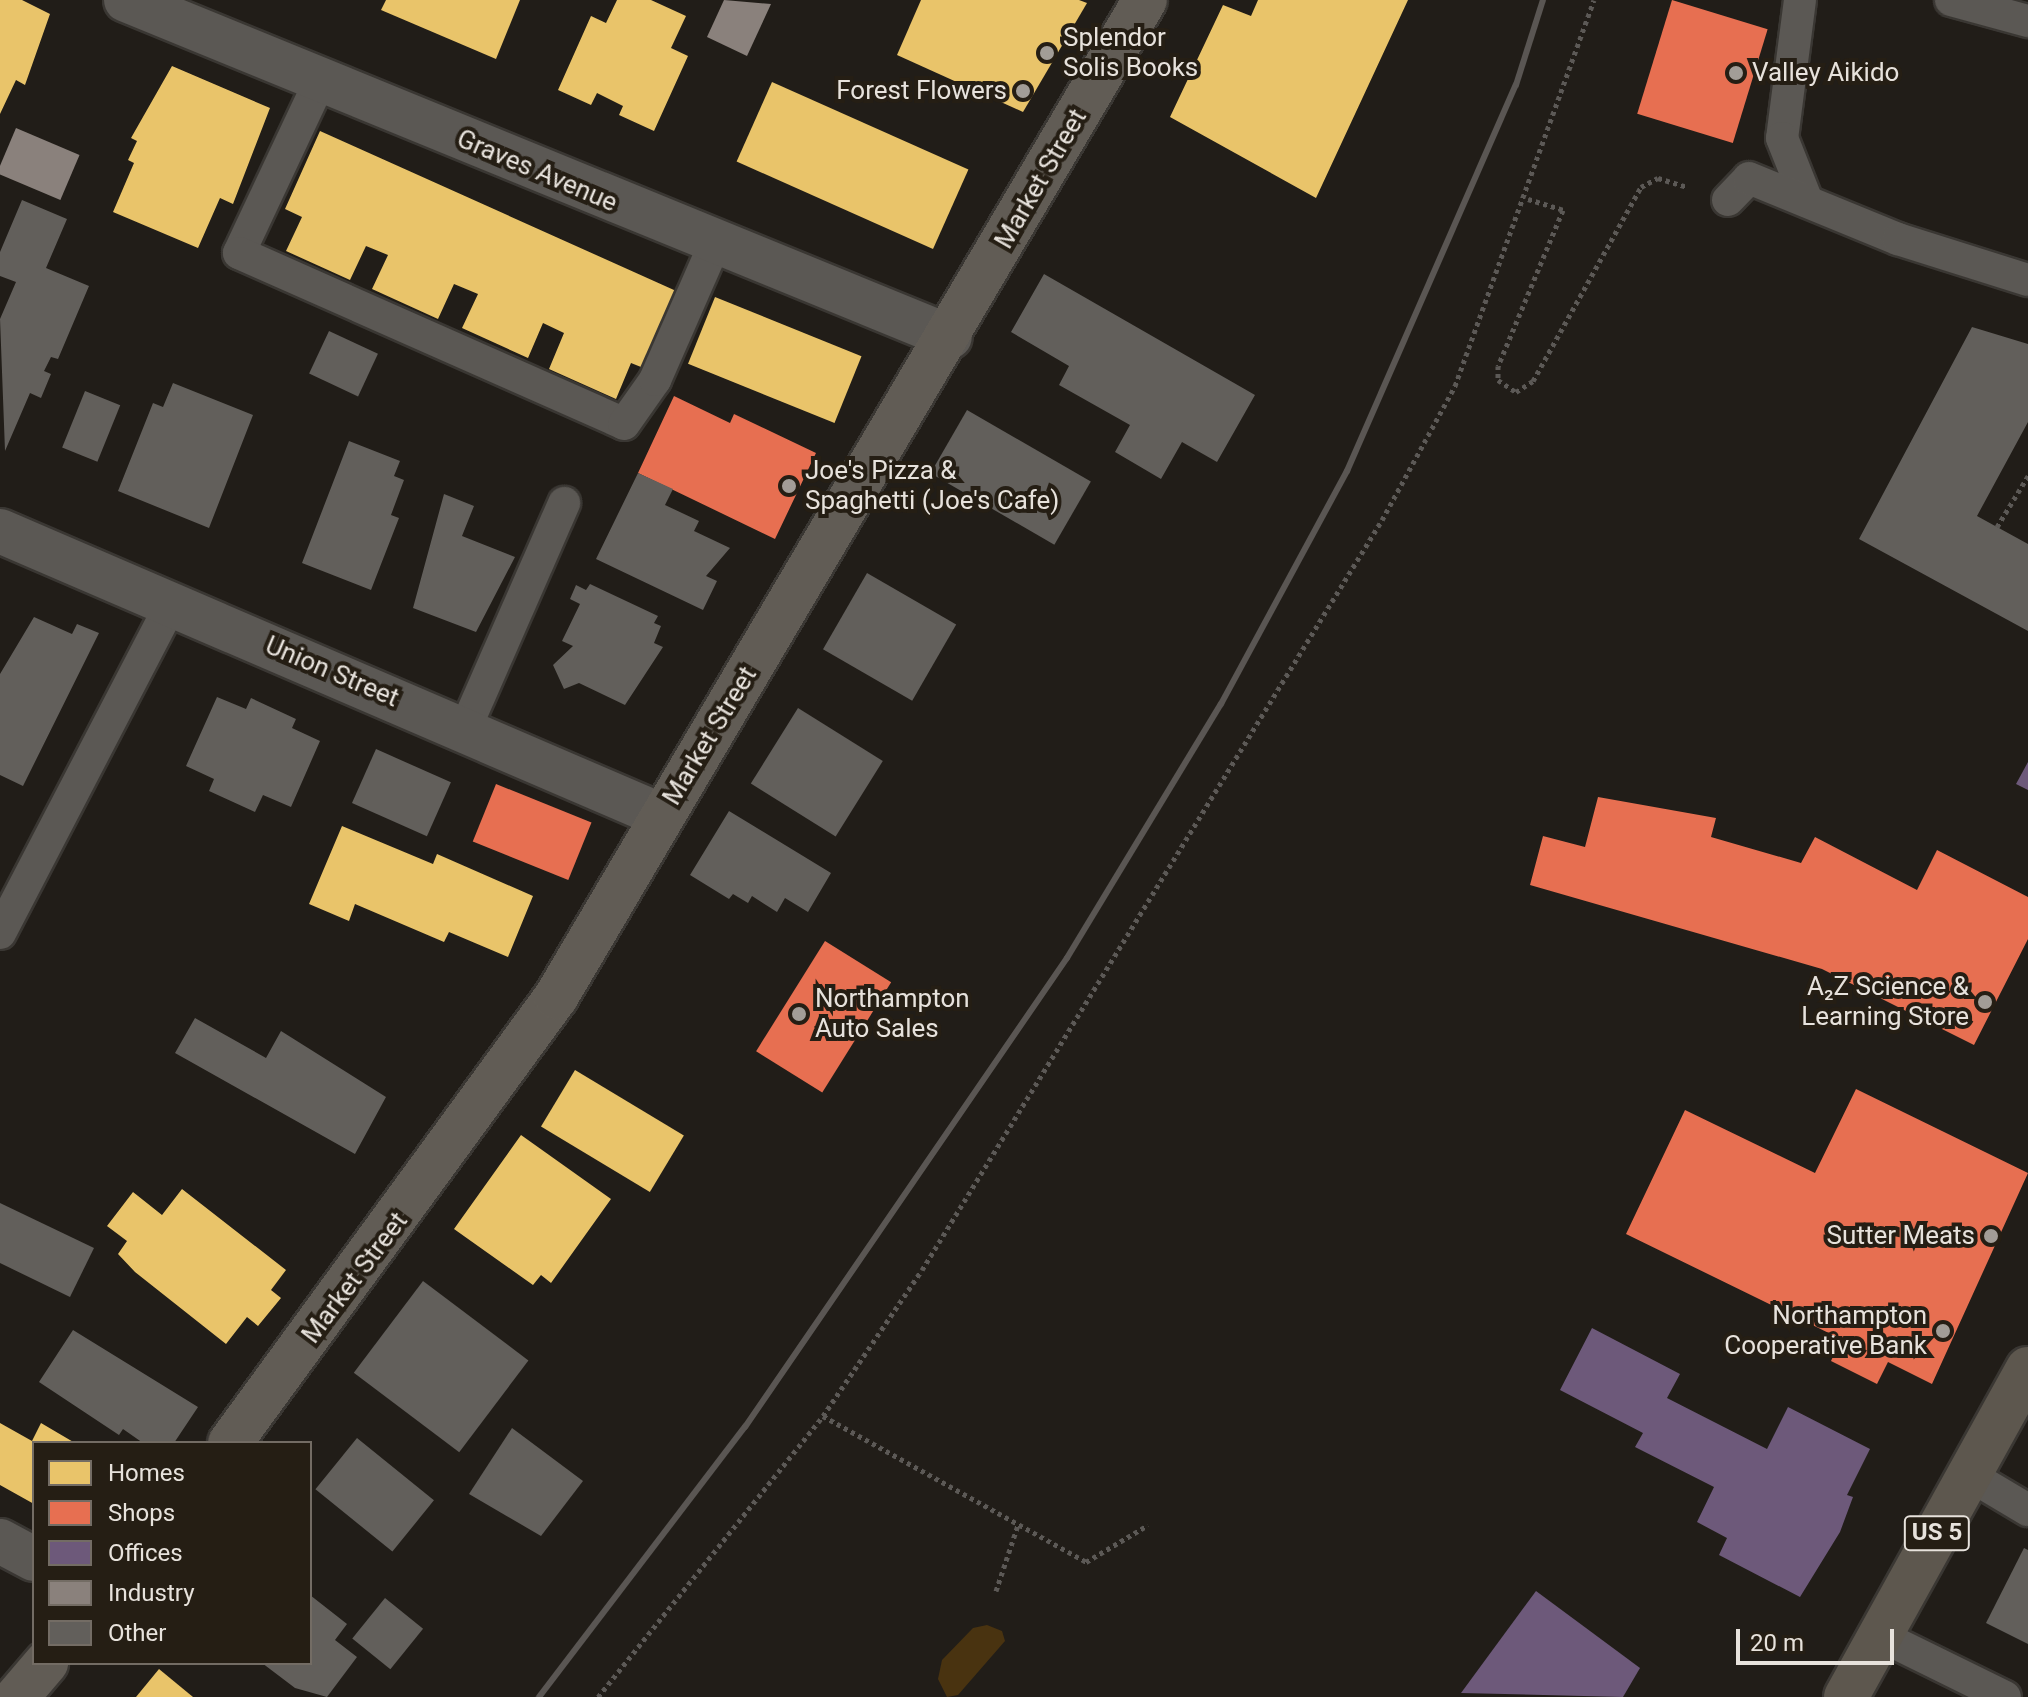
<!DOCTYPE html>
<html>
<head>
<meta charset="utf-8">
<style>
  body { margin:0 }
  #map { position:relative; width:2028px; height:1697px; overflow:hidden; background:#211d18; font-family:Roboto,sans-serif }
  div>[style] { position:absolute }
  .green>* { inset:0; background:#493310 }
  .homes>* { inset:0; background:#e9c46a; transform-origin:0 0 }
  .shops>* { inset:0; background:#e76f51; transform-origin:0 0 }
  .offices>* { inset:0; background:#6d597a }
  .industry>* { inset:0; background:#8a817c; transform-origin:0 0 }
  .building>* { inset:0; background:#625f5b; transform-origin:0 0 }
  .path>* { height:5px; margin-top:-2.5px; transform-origin:0; background:repeating-linear-gradient(90deg,#5c5956 0 4px,transparent 0 8px) }
  .roads { filter:drop-shadow(2px 0 #3a3733) drop-shadow(-2px 0 #3a3733) drop-shadow(0 2px #3a3733) drop-shadow(0 -2px #3a3733) }
  .lane>* { height:32px; margin:-16px; padding:0 16px; transform-origin:16px; border-radius:16px; background:#5b5854 }
  .street>* { height:44px; margin:-22px; padding:0 22px; transform-origin:22px; border-radius:22px; background:#5b5854 }
  .secondary>* { height:44px; margin:-22px; padding:0 22px; transform-origin:22px; border-radius:22px; background:#615c55 }
  .primary>* { height:44px; margin:-22px; padding:0 22px; transform-origin:22px; border-radius:22px; background:#5d574e }
  .rail>* { height:6px; margin:-3px; padding:0 3px; transform-origin:3px; border-radius:3px; background:#5a5653 }
  .dots>* { width:22px; height:22px; translate:-50% -50%; box-sizing:border-box; border:4px solid #251e14; border-radius:50% }
  span { translate:-50% -50%; white-space:nowrap; text-align:center; line-height:1.15; -webkit-text-stroke:8px #251e14; paint-order:stroke }
  .shield-label span { padding:2px 6px; background:#251e14; border:2px solid; border-radius:6px; -webkit-text-stroke-width:0 }
  .shield-label { font-size:24px; color:#e7e2dc; font-weight:700 }
  .poi-label { font-size:26px; color:#e7e2dc }
  .left { translate:0 -50%; text-align:left }
  .right { translate:-100% -50%; text-align:right }
  .street-label { font-size:26px; color:#e7e2dc }
  .legend { position:absolute; left:32px; top:1441px; width:280px; height:224px; box-sizing:border-box; background:#251e14; border:2px solid #736c64; margin:0; padding:10px 14px; list-style:none; font-size:24px; color:#e7e2dc }
  .legend li { display:flex; align-items:center; gap:16px; height:40px }
  .legend b { width:40px; border:2px solid #736c64 }
  .scale { position:absolute; left:1736px; top:1629px; width:158px; height:36px; box-sizing:border-box; border:4px solid #e7e2dc; border-top:0; padding-left:10px; font-size:24px; line-height:28px; white-space:nowrap; color:#e7e2dc; -webkit-text-stroke:6px #251e14; paint-order:stroke }
</style>
</head>
<body>
<div id="map">
  <div class="green">
    <div style="clip-path:polygon(987px 1625px,1002px 1631px,1005px 1641px,958px 1695px,947px 1697px,938px 1679px,942px 1660px,973px 1628px)"></div>
  </div>
  <div class="homes">
    <div style="clip-path:polygon(0 0,22px 0,50px 14px,25px 85px,16px 80px,0 114px)"></div>
    <div style="clip-path:polygon(386px 0,520px 0,496px 59px,381px 10px)"></div>
    <div style="clip-path:polygon(617px 0,651px 0,686px 16px,671px 48px,688px 56px,654px 131px,619px 115px,623px 106px,597px 93px,591px 105px,558px 90px,591px 16px,606px 23px)"></div>
    <div style="clip-path:polygon(921px 0,1079px 0,1087px 3px,1023px 112px,897px 55px)"></div>
    <div style="clip-path:polygon(1258px 0,1408px 0,1316px 198px,1170px 117px,1223px 5px,1251px 16px)"></div>
    <div style="clip-path:polygon(172px 66px,270px 108px,233px 204px,220px 198px,198px 248px,113px 212px,134px 163px,128px 160px,137px 141px,131px 138px)"></div>
    <div style="left:772px;top:82px;width:215px;height:87px;rotate:24deg"></div>
    <div style="clip-path:polygon(320px 131px,674px 290px,676px 301px,646px 369px,631px 363px,616px 399px,549px 369px,564px 333px,543px 323px,528px 358px,462px 328px,478px 294px,454px 284px,438px 319px,372px 289px,388px 255px,366px 246px,350px 280px,286px 251px,302px 217px,285px 209px)"></div>
    <div style="left:715px;top:297px;width:158px;height:72px;rotate:22deg"></div>
    <div style="clip-path:polygon(342px 826px,433px 864px,437px 854px,533px 896px,508px 957px,449px 932px,444px 942px,355px 904px,349px 921px,309px 904px)"></div>
    <div style="left:575px;top:1070px;width:127px;height:66px;rotate:31deg"></div>
    <div style="clip-path:polygon(521px 1135px,611px 1199px,551px 1283px,541px 1275px,533px 1285px,454px 1229px)"></div>
    <div style="clip-path:polygon(182px 1189px,286px 1270px,271px 1290px,281px 1298px,258px 1326px,247px 1317px,226px 1344px,135px 1272px,118px 1254px,127px 1241px,107px 1226px,133px 1192px,162px 1215px)"></div>
    <div style="clip-path:polygon(0 1423px,32px 1441px,41px 1423px,75px 1443px,34px 1443px,34px 1504px,0 1485px)"></div>
    <div style="clip-path:polygon(159px 1669px,193px 1697px,136px 1697px)"></div>
  </div>
  <div class="shops">
    <div style="left:1672px;top:0;width:100px;height:119px;rotate:17deg"></div>
    <div style="clip-path:polygon(674px 396px,730px 423px,734px 414px,816px 453px,775px 539px,638px 473px)"></div>
    <div style="left:496px;top:784px;width:103px;height:62px;rotate:22deg"></div>
    <div style="clip-path:polygon(1598px 797px,1716px 818px,1711px 837px,1801px 863px,1815px 837px,1917px 890px,1937px 850px,2028px 897px,2028px 939px,1974px 1045px,1822px 969px,1530px 885px,1543px 836px,1585px 847px)"></div>
    <div style="left:825px;top:941px;width:78px;height:130px;rotate:32deg"></div>
    <div style="clip-path:polygon(1856px 1089px,2028px 1173px,1932px 1384px,1888px 1362px,1877px 1384px,1831px 1361px,1841px 1339px,1626px 1234px,1685px 1110px,1815px 1173px)"></div>
  </div>
  <div class="offices">
    <div style="clip-path:polygon(2028px 762px,2028px 790px,2016px 784px)"></div>
    <div style="clip-path:polygon(1592px 1328px,1680px 1374px,1667px 1398px,1767px 1449px,1788px 1407px,1870px 1449px,1847px 1495px,1853px 1497px,1840px 1532px,1800px 1597px,1719px 1555px,1727px 1538px,1697px 1522px,1714px 1487px,1635px 1447px,1643px 1433px,1560px 1390px)"></div>
    <div style="clip-path:polygon(1536px 1591px,1640px 1668px,1623px 1697px,1461px 1693px)"></div>
  </div>
  <div class="industry">
    <div style="clip-path:polygon(724px 0,771px 4px,747px 56px,707px 37px)"></div>
    <div style="left:16px;top:128px;width:69px;height:49px;rotate:23deg"></div>
  </div>
  <div class="building">
    <div style="clip-path:polygon(22px 200px,67px 219px,46px 268px,89px 286px,58px 359px,51px 357px,44px 371px,51px 374px,41px 398px,30px 393px,5px 451px,0 319px,16px 282px,0 276px,0 252px)"></div>
    <div style="clip-path:polygon(1044px 274px,1255px 395px,1217px 462px,1182px 442px,1161px 479px,1115px 452px,1130px 425px,1059px 385px,1069px 366px,1011px 332px)"></div>
    <div style="clip-path:polygon(1972px 327px,2028px 344px,2028px 422px,1977px 516px,2028px 544px,2028px 631px,1859px 539px)"></div>
    <div style="left:329px;top:331px;width:54px;height:47px;rotate:25deg"></div>
    <div style="clip-path:polygon(173px 383px,253px 415px,209px 528px,118px 491px,153px 403px,163px 407px)"></div>
    <div style="left:85px;top:391px;width:38px;height:61px;rotate:22deg"></div>
    <div style="left:967px;top:410px;width:143px;height:73px;rotate:30deg"></div>
    <div style="clip-path:polygon(349px 441px,400px 461px,394px 476px,404px 480px,391px 515px,399px 518px,371px 590px,302px 563px)"></div>
    <div style="clip-path:polygon(638px 473px,673px 489px,665px 505px,699px 521px,694px 531px,730px 548px,706px 576px,717px 581px,703px 610px,596px 559px)"></div>
    <div style="clip-path:polygon(444px 494px,474px 506px,462px 536px,515px 557px,476px 632px,413px 608px)"></div>
    <div style="left:867px;top:573px;width:103px;height:88px;rotate:30deg"></div>
    <div style="clip-path:polygon(590px 584px,658px 616px,654px 623px,661px 626px,654px 643px,663px 647px,625px 705px,579px 683px,564px 689px,553px 665px,573px 646px,562px 641px,580px 604px,570px 599px,576px 585px,586px 590px)"></div>
    <div style="clip-path:polygon(34px 617px,72px 634px,77px 624px,99px 633px,23px 786px,0 775px,0 674px)"></div>
    <div style="clip-path:polygon(217px 697px,246px 709px,251px 698px,296px 719px,292px 728px,320px 741px,291px 807px,263px 795px,255px 812px,209px 791px,214px 779px,186px 766px)"></div>
    <div style="left:798px;top:708px;width:100px;height:89px;rotate:32deg"></div>
    <div style="left:376px;top:749px;width:82px;height:59px;rotate:24deg"></div>
    <div style="clip-path:polygon(729px 811px,831px 873px,808px 912px,785px 898px,777px 912px,752px 896px,748px 903px,733px 894px,729px 899px,690px 875px)"></div>
    <div style="clip-path:polygon(195px 1018px,266px 1058px,281px 1031px,386px 1097px,355px 1154px,175px 1053px)"></div>
    <div style="clip-path:polygon(0 1203px,94px 1248px,70px 1297px,0 1263px)"></div>
    <div style="left:423px;top:1281px;width:132px;height:115px;rotate:37deg"></div>
    <div style="clip-path:polygon(73px 1330px,198px 1407px,174px 1443px,143px 1443px,123px 1429px,119px 1435px,39px 1382px)"></div>
    <div style="clip-path:polygon(512px 1428px,583px 1481px,541px 1536px,469px 1494px)"></div>
    <div style="left:357px;top:1438px;width:99px;height:66px;rotate:39deg"></div>
    <div style="clip-path:polygon(2024px 1548px,2028px 1550px,2028px 1644px,1986px 1623px)"></div>
    <div style="clip-path:polygon(310px 1595px,347px 1624px,335px 1640px,357px 1657px,327px 1697px,295px 1688px,262px 1663px,310px 1663px)"></div>
    <div style="left:385px;top:1598px;width:49px;height:52px;rotate:39deg"></div>
  </div>
  <div class="path">
    <div style="left:1528px;top:199px;width:37px;rotate:17deg"></div>
    <div style="left:1563px;top:210px;width:169px;rotate:112.6deg"></div>
    <div style="left:1498px;top:366px;width:14px;rotate:90deg"></div>
    <div style="left:1498px;top:380px;width:22px;rotate:34deg"></div>
    <div style="left:1516px;top:392px;width:20px;rotate:-33deg"></div>
    <div style="left:1533px;top:381px;width:222px;rotate:-60.9deg"></div>
    <div style="left:1641px;top:187px;width:19px;rotate:-28deg"></div>
    <div style="left:1658px;top:178px;width:31px;rotate:17deg"></div>
    <div style="left:1997px;top:527px;width:60px;rotate:-58.7deg"></div>
    <div style="left:823px;top:1416px;width:301px;rotate:29deg"></div>
    <div style="left:1086px;top:1562px;width:72px;rotate:-30.8deg"></div>
    <div style="left:996px;top:1591px;width:70px;rotate:-71.6deg"></div>
    <div style="left:598px;top:1697px;width:360px;rotate:-51.3deg"></div>
    <div style="left:823px;top:1416px;width:176px;rotate:-55.9deg"></div>
    <div style="left:922px;top:1270px;width:880px;rotate:-58.48deg"></div>
    <div style="left:1382px;top:520px;width:153px;rotate:-61.4deg"></div>
    <div style="left:1455px;top:386px;width:410px;rotate:-70.2deg"></div>
  </div>
  <div class="roads">
    <div class="lane">
      <div style="left:1800px;top:0;width:139px;rotate:97.4deg"></div>
      <div style="left:1782px;top:138px;width:68px;rotate:68.4deg"></div>
      <div style="left:1951px;top:0;width:80px;rotate:15.3deg"></div>
      <div style="left:320px;top:81px;width:190px;rotate:115.2deg"></div>
      <div style="left:239px;top:253px;width:421px;rotate:23.9deg"></div>
      <div style="left:624px;top:424px;width:54px;rotate:-54.8deg"></div>
      <div style="left:655px;top:380px;width:150px;rotate:-66.3deg"></div>
      <div style="left:1728px;top:200px;width:30px;rotate:-46deg"></div>
      <div style="left:1749px;top:178px;width:161px;rotate:22.3deg"></div>
      <div style="left:1898px;top:239px;width:136px;rotate:17.5deg"></div>
      <div style="left:465px;top:729px;width:247px;rotate:-66.3deg"></div>
      <div style="left:0;top:933px;width:373px;rotate:-62.5deg"></div>
      <div style="left:1969px;top:1475px;width:69px;rotate:30.7deg"></div>
      <div style="left:1881px;top:1636px;width:138px;rotate:26.2deg"></div>
    </div>
    <div class="street">
      <div style="left:126px;top:0;width:890px;rotate:22.24deg"></div>
      <div style="left:0;top:531px;width:721px;rotate:23.29deg"></div>
      <div style="left:0;top:1541px;width:38px;rotate:28deg"></div>
    </div>
    <div class="secondary">
      <div style="left:230px;top:1443px;width:552px;rotate:-53.84deg"></div>
      <div style="left:556px;top:997px;width:1158px;rotate:-59.43deg"></div>
      <div style="left:17px;top:1697px;width:45px;rotate:-49.5deg"></div>
    </div>
    <div class="primary">
      <div style="left:1846px;top:1697px;width:375px;rotate:-61deg"></div>
    </div>
  </div>
  <div class="rail">
    <div style="left:539px;top:1697px;width:340px;rotate:-52.7deg"></div>
    <div style="left:745px;top:1427px;width:569px;rotate:-55.53deg"></div>
    <div style="left:1067px;top:958px;width:297px;rotate:-58.8deg"></div>
    <div style="left:1221px;top:704px;width:265px;rotate:-61.6deg"></div>
    <div style="left:1347px;top:471px;width:421px;rotate:-66.4deg"></div>
    <div style="left:1516px;top:85px;width:89px;rotate:-72.4deg"></div>
  </div>
  <div class="dots">
    <div style="left:1047px;top:53px;background:#a29d97"></div>
    <div style="left:1736px;top:73px;background:#a29d97"></div>
    <div style="left:1023px;top:91px;background:#a29d97"></div>
    <div style="left:789px;top:486px;background:#a29d97"></div>
    <div style="left:1985px;top:1002px;background:#a29d97"></div>
    <div style="left:799px;top:1014px;background:#a29d97"></div>
    <div style="left:1991px;top:1236px;background:#a29d97"></div>
    <div style="left:1943px;top:1331px;background:#a29d97"></div>
  </div>
  <div class="shield-label">
    <span style="left:1937px;top:1533px">US 5</span>
  </div>
  <div class="poi-label">
    <span class="left" style="left:1063px;top:53px">Splendor<br>Solis Books</span>
    <span class="left" style="left:1752px;top:73px">Valley Aikido</span>
    <span class="right" style="left:1007px;top:91px">Forest Flowers</span>
    <span class="left" style="left:805px;top:486px">Joe's Pizza &amp;<br>Spaghetti (Joe's Cafe)</span>
    <span class="right" style="left:1969px;top:1002px">A₂Z Science &amp;<br>Learning Store</span>
    <span class="left" style="left:815px;top:1014px">Northampton<br>Auto Sales</span>
    <span class="right" style="left:1975px;top:1236px">Sutter Meats</span>
    <span class="right" style="left:1927px;top:1331px">Northampton<br>Cooperative Bank</span>
  </div>
  <div class="street-label">
    <span style="left:537px;top:171px;rotate:23deg">Graves Avenue</span>
    <span style="left:1041px;top:179px;rotate:-60deg">Market Street</span>
    <span style="left:332px;top:672px;rotate:23deg">Union Street</span>
    <span style="left:710px;top:736px;rotate:-59deg">Market Street</span>
    <span style="left:355px;top:1278px;rotate:-53deg">Market Street</span>
  </div>
  <ul class="legend">
  <li><b style="height:22px;background:#e9c46a"></b>Homes</li>
  <li><b style="height:22px;background:#e76f51"></b>Shops</li>
  <li><b style="height:22px;background:#6d597a"></b>Offices</li>
  <li><b style="height:22px;background:#8a817c"></b>Industry</li>
  <li><b style="height:22px;background:#625f5b"></b>Other</li>
  </ul>
  <div class="scale">20 m</div>
</div>
</body>
</html>
